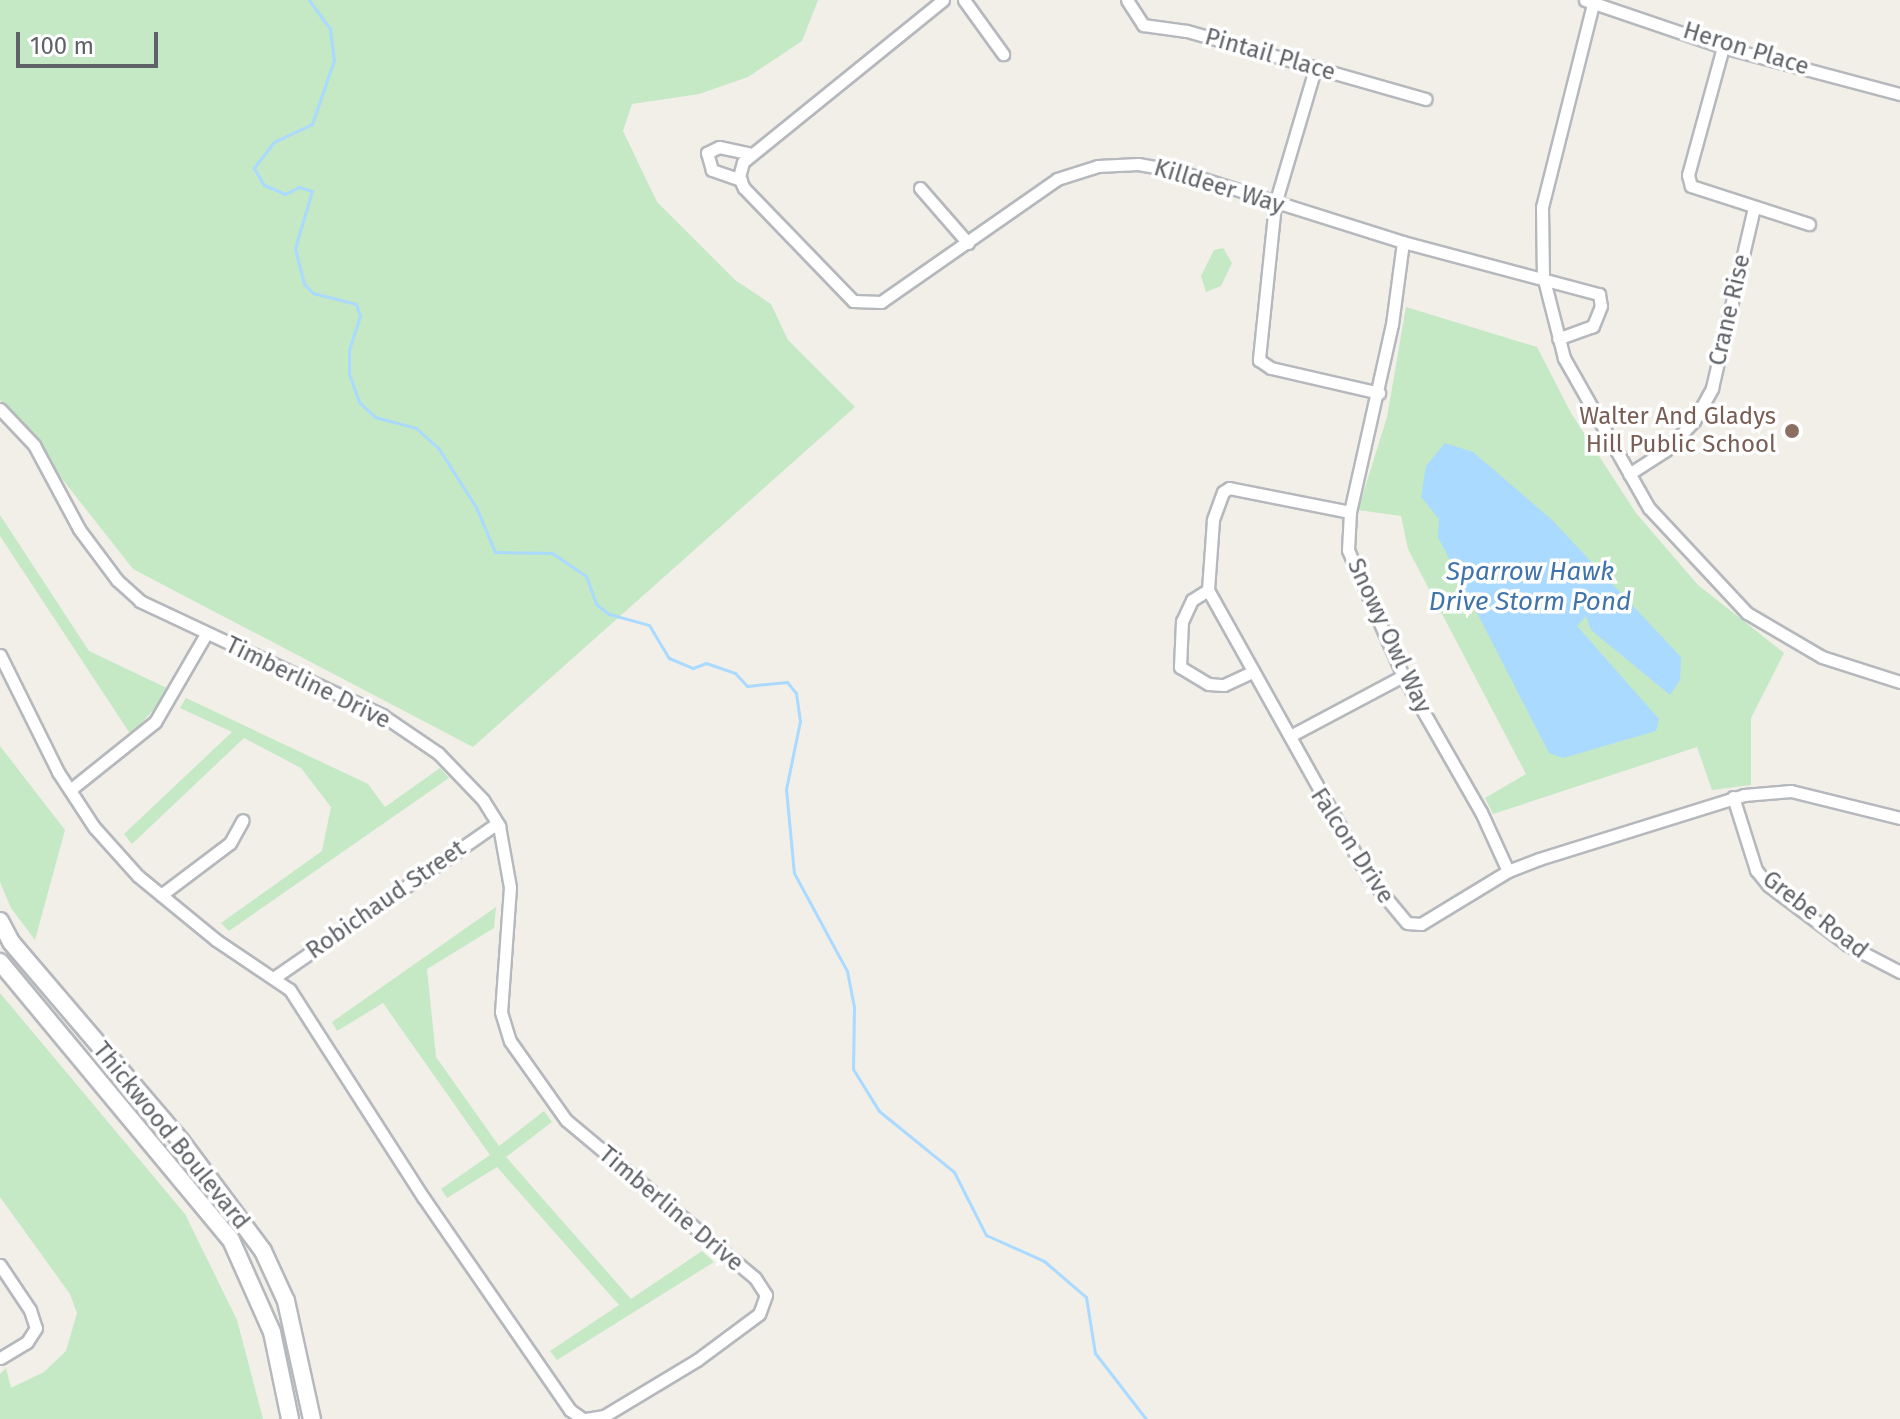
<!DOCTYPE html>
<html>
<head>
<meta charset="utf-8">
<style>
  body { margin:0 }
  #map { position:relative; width:1900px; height:1419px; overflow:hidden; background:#f1efe8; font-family:"Fira Sans",sans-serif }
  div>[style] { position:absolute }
  .green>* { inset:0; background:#c5e8c5 }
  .water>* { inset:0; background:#aadaff }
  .stream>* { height:3px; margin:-1.5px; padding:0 1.5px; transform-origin:1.5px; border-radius:1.5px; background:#aadaff }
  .roads { filter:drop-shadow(2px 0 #b5b8bc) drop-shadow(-2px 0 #b5b8bc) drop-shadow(0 2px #b5b8bc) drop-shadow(0 -2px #b5b8bc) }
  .minor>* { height:11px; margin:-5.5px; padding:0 5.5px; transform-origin:5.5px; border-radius:5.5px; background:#fff }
  .secondary>* { height:16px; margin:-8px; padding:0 8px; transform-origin:8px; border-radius:8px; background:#fff }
  .dots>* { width:22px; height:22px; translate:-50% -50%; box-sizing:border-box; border:4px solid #fff; border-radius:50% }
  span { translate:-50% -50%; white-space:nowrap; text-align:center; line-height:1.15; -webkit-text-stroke:7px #fff; paint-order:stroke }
  .street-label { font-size:24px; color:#5f6368 }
  .education-label { font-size:24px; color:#785e54 }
  .right { translate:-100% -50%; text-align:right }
  .water-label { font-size:26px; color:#4174aa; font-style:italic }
  .scale { position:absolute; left:16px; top:32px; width:142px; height:36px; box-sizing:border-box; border:4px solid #5f6368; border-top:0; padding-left:10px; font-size:24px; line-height:28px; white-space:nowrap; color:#5f6368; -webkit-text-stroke:6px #fff; paint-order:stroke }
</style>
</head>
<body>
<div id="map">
  <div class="green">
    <div style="clip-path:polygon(0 0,818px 0,802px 41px,748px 77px,699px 94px,632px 104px,623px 131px,657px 202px,735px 280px,771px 304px,788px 340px,855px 407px,473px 747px,133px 569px,0 400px)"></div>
    <div style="clip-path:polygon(1223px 248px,1232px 263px,1221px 286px,1206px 292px,1201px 276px,1214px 250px)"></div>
    <div style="clip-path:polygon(1406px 307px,1537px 347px,1571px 413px,1636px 513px,1698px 585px,1784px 653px,1751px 718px,1751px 785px,1712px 790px,1697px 747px,1493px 814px,1485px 798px,1526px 774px,1408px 549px,1401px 516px,1358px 510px,1387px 417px)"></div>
    <div style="clip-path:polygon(0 515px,89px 651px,171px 690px,131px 735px,0 536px)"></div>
    <div style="clip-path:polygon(186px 698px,368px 784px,385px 807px,440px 768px,449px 778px,229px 931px,221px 923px,322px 851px,331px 807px,301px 768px,244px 738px,132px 844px,124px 834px,232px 732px,180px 708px)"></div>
    <div style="clip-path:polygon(0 746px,65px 830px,35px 940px,11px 908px,0 882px)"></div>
    <div style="clip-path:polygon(496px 907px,494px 928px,427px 969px,436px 1057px,499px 1146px,544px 1111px,552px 1122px,506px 1157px,631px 1299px,702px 1251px,714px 1262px,557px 1360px,550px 1351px,619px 1305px,497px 1167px,447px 1198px,441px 1189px,490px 1155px,383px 1003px,337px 1031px,332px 1022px)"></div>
    <div style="clip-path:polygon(0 993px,185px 1214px,237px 1320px,263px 1419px,0 1419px,0 1374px,6px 1368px,11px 1388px,44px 1372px,66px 1351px,77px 1313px,70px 1294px,0 1197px)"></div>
  </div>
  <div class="water">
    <div style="clip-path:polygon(1445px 443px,1473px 452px,1551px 519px,1681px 657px,1680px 680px,1670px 695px,1591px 630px,1586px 616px,1577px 626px,1659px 719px,1656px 731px,1563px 758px,1549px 753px,1438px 537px,1439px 519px,1421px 497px,1426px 466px)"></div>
  </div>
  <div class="stream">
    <div style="left:309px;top:0;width:36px;rotate:54deg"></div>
    <div style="left:330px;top:29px;width:31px;rotate:83deg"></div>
    <div style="left:334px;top:60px;width:68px;rotate:109deg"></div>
    <div style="left:312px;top:124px;width:42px;rotate:154.7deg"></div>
    <div style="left:274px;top:142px;width:33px;rotate:128deg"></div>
    <div style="left:254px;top:168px;width:20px;rotate:60deg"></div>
    <div style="left:264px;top:185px;width:23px;rotate:23deg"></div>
    <div style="left:285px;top:194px;width:16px;rotate:-27deg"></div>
    <div style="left:299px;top:187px;width:14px;rotate:17deg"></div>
    <div style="left:312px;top:191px;width:59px;rotate:106.6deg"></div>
    <div style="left:295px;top:248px;width:37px;rotate:76deg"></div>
    <div style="left:304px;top:284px;width:13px;rotate:45deg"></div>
    <div style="left:313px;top:293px;width:44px;rotate:14.3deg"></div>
    <div style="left:356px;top:304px;width:13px;rotate:72deg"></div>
    <div style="left:360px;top:316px;width:35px;rotate:108deg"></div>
    <div style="left:349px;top:349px;width:25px;rotate:90deg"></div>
    <div style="left:349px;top:374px;width:30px;rotate:70deg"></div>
    <div style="left:359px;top:402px;width:22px;rotate:43deg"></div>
    <div style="left:375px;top:417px;width:42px;rotate:15deg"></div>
    <div style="left:416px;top:428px;width:31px;rotate:42deg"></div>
    <div style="left:439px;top:449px;width:69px;rotate:57.5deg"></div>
    <div style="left:476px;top:507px;width:49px;rotate:67.1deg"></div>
    <div style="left:495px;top:552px;width:57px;rotate:1deg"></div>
    <div style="left:552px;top:553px;width:41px;rotate:34.1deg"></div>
    <div style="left:586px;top:576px;width:30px;rotate:70deg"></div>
    <div style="left:596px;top:604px;width:16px;rotate:38deg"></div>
    <div style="left:609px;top:614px;width:41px;rotate:15.4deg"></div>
    <div style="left:649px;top:625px;width:39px;rotate:59deg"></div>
    <div style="left:669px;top:658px;width:26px;rotate:23deg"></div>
    <div style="left:693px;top:668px;width:14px;rotate:-21deg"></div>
    <div style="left:706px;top:663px;width:31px;rotate:19deg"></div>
    <div style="left:735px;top:673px;width:18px;rotate:47deg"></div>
    <div style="left:747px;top:686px;width:40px;rotate:-5.7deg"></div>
    <div style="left:787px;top:682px;width:14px;rotate:51deg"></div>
    <div style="left:796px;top:693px;width:28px;rotate:82deg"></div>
    <div style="left:800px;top:721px;width:69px;rotate:101.6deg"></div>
    <div style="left:786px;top:789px;width:84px;rotate:84.6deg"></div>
    <div style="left:794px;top:873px;width:111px;rotate:61.6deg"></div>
    <div style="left:847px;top:971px;width:37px;rotate:79deg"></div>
    <div style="left:854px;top:1007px;width:62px;rotate:90.9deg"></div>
    <div style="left:853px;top:1069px;width:49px;rotate:58.2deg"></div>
    <div style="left:879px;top:1111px;width:97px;rotate:39.1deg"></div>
    <div style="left:954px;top:1172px;width:71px;rotate:63.1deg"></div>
    <div style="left:986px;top:1235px;width:64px;rotate:24.1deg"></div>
    <div style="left:1044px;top:1261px;width:55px;rotate:40.6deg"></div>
    <div style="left:1086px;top:1297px;width:57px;rotate:80.9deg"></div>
    <div style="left:1095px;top:1353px;width:83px;rotate:52.3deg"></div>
  </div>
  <div class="roads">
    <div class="minor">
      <div style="left:943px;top:0;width:257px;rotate:141deg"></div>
      <div style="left:743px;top:162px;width:16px;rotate:105deg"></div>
      <div style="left:739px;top:177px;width:12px;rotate:66deg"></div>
      <div style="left:744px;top:188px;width:157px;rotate:46deg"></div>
      <div style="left:853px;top:301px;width:28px;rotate:2deg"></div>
      <div style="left:881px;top:302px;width:215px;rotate:-34.9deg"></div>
      <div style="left:1057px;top:179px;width:43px;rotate:-17.6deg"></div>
      <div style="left:1098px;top:166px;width:40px;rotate:-2.9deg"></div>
      <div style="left:1138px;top:164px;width:41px;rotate:9.9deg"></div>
      <div style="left:1178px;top:171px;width:236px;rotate:17.5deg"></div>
      <div style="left:1403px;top:242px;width:203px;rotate:14.9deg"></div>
      <div style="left:1599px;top:294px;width:12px;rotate:81deg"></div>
      <div style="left:1601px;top:306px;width:22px;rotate:112deg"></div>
      <div style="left:1593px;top:326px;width:37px;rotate:160deg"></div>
      <div style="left:964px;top:0;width:67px;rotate:54.2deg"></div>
      <div style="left:1127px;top:0;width:30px;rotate:57deg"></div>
      <div style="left:1143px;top:25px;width:44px;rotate:7.8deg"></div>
      <div style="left:1187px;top:31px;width:248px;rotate:15.9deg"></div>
      <div style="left:1585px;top:0;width:146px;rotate:18.8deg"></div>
      <div style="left:1723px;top:47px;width:183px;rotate:14.9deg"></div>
      <div style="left:1594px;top:0;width:213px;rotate:104.1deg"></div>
      <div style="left:1542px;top:207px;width:69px;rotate:89.2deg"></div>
      <div style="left:1543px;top:276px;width:85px;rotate:75.6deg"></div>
      <div style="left:1564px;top:358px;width:172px;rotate:60.5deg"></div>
      <div style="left:1649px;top:508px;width:144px;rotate:47deg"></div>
      <div style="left:1747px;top:613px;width:87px;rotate:30.4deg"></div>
      <div style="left:1822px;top:657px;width:82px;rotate:17.8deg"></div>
      <div style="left:1723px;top:47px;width:133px;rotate:105.3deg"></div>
      <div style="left:1688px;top:175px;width:11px;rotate:75deg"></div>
      <div style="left:1691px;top:186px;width:124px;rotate:17.9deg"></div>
      <div style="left:1315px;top:69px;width:141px;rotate:106.5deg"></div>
      <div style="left:1275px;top:204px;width:157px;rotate:95.9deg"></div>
      <div style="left:1259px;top:360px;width:14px;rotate:34deg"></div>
      <div style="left:1271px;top:368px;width:111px;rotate:13deg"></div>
      <div style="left:741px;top:180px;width:31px;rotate:-161deg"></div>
      <div style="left:712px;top:170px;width:18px;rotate:-106deg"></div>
      <div style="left:707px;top:153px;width:13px;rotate:-27deg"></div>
      <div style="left:719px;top:147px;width:33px;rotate:12deg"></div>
      <div style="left:920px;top:188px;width:73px;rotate:48.9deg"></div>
      <div style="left:1403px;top:242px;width:83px;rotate:97.6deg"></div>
      <div style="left:1392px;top:324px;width:193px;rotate:102.6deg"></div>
      <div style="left:1350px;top:512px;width:38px;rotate:93deg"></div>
      <div style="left:1348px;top:550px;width:137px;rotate:66.4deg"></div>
      <div style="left:1403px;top:676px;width:157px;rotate:60.2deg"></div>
      <div style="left:1481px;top:812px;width:65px;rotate:65.4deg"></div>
      <div style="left:0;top:409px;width:50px;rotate:46.6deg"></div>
      <div style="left:34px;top:445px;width:95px;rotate:61.8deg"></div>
      <div style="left:79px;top:529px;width:64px;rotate:53.3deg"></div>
      <div style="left:117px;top:580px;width:31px;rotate:42deg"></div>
      <div style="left:140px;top:601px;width:268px;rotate:25.2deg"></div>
      <div style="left:382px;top:715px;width:68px;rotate:34.2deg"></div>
      <div style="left:438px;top:753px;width:65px;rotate:46.2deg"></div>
      <div style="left:483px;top:800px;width:31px;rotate:58deg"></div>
      <div style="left:499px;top:826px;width:62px;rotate:79.8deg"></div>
      <div style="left:510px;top:887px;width:125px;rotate:94.1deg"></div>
      <div style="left:501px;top:1012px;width:30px;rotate:73deg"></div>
      <div style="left:510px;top:1041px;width:97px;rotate:54.7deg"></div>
      <div style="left:566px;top:1120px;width:246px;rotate:39.9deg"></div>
      <div style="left:755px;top:1278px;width:20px;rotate:57deg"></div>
      <div style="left:766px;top:1295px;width:20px;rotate:110deg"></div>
      <div style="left:759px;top:1314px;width:77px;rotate:143.4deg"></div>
      <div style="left:697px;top:1360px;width:109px;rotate:148.9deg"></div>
      <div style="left:604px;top:1416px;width:20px;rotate:171deg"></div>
      <div style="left:1629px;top:474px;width:44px;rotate:-33deg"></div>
      <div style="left:1666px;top:450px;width:40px;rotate:-46deg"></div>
      <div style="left:1694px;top:421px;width:38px;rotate:-61deg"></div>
      <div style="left:1712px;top:388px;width:186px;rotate:-76.9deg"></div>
      <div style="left:1350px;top:512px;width:123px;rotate:-168.8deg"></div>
      <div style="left:1229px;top:488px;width:7px;rotate:146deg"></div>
      <div style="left:1223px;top:492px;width:30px;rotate:110deg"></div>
      <div style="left:1213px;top:520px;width:70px;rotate:94.1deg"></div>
      <div style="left:1208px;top:590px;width:326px;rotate:60.8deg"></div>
      <div style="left:1367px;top:875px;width:62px;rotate:50.2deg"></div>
      <div style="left:1407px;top:923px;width:14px;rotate:4deg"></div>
      <div style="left:1421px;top:924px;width:102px;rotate:-31.3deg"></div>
      <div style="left:1508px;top:871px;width:33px;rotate:-21deg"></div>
      <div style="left:1539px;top:859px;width:215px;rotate:-17.3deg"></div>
      <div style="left:1744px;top:795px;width:47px;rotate:-4.9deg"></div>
      <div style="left:1791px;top:791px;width:112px;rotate:13.9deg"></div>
      <div style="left:1208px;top:590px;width:19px;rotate:148deg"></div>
      <div style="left:1192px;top:600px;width:23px;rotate:115deg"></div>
      <div style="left:1182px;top:621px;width:46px;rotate:92.5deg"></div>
      <div style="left:1180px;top:667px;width:33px;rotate:31deg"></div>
      <div style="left:1208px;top:684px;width:16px;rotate:4deg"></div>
      <div style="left:1224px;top:685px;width:31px;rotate:-25deg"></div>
      <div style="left:0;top:655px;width:131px;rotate:63.6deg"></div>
      <div style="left:58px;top:772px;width:66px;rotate:56.8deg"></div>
      <div style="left:94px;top:827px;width:66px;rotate:48.1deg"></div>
      <div style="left:138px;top:876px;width:101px;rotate:39.4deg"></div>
      <div style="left:216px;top:940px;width:89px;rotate:34deg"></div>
      <div style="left:290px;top:990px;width:246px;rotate:57.3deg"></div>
      <div style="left:423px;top:1197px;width:259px;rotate:55.4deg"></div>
      <div style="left:570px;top:1410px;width:16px;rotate:35deg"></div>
      <div style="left:1290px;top:736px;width:128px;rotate:-28deg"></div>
      <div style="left:70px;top:790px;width:109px;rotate:-38.7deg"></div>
      <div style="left:155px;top:722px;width:102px;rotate:-59.9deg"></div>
      <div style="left:1733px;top:797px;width:77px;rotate:72.5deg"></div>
      <div style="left:1756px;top:870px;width:19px;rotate:51deg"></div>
      <div style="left:1768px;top:885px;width:100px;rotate:36.9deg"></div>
      <div style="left:1848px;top:945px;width:59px;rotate:27.4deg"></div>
      <div style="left:161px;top:895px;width:86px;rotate:-37deg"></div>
      <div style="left:230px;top:843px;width:26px;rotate:-61deg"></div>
      <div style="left:275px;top:977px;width:270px;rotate:-34.7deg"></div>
      <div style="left:0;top:1265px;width:54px;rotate:56.3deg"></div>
      <div style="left:30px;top:1310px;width:19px;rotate:72deg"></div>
      <div style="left:36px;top:1328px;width:17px;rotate:123deg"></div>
      <div style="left:27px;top:1342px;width:31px;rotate:149deg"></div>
    </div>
    <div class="secondary">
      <div style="left:0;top:921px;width:24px;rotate:62deg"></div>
      <div style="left:11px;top:942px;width:262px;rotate:49.5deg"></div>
      <div style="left:181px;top:1141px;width:137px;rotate:53.3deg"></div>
      <div style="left:263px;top:1251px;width:55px;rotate:65.3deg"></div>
      <div style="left:286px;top:1301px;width:121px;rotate:77.6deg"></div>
      <div style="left:0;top:962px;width:361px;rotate:50.3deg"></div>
      <div style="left:231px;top:1240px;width:101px;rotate:66deg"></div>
      <div style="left:272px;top:1332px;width:89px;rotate:78.3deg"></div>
    </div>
  </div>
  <div class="dots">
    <div style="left:1792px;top:431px;background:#8d6e63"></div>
  </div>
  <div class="street-label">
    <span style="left:1746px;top:49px;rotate:17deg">Heron Place</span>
    <span style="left:1270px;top:55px;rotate:16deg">Pintail Place</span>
    <span style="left:1219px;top:187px;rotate:17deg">Killdeer Way</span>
    <span style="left:1730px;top:310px;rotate:-77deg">Crane Rise</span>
    <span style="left:1389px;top:636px;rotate:65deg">Snowy Owl Way</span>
    <span style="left:308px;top:683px;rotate:26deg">Timberline Drive</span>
    <span style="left:1352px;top:846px;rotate:57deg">Falcon Drive</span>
    <span style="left:386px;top:900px;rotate:-35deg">Robichaud Street</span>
    <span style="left:1815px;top:915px;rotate:38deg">Grebe Road</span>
    <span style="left:171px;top:1136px;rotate:51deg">Thickwood Boulevard</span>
    <span style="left:671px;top:1209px;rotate:40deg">Timberline Drive</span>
  </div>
  <div class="education-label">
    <span class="right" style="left:1776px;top:431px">Walter And Gladys<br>Hill Public School</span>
  </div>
  <div class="water-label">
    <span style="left:1530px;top:587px">Sparrow Hawk<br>Drive Storm Pond</span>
  </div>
  <div class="scale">100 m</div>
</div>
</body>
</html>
